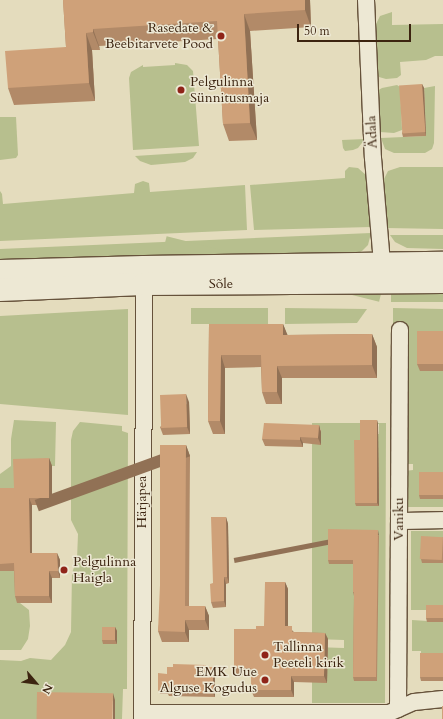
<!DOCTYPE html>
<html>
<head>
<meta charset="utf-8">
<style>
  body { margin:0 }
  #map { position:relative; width:443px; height:719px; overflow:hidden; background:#e4dcbd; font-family:Cardo,serif }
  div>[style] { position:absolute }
  .green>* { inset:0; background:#b7bf8e; transform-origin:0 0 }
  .roads { filter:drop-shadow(1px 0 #66523b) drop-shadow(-1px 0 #66523b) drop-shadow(0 1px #66523b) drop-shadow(0 -1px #66523b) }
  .minor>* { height:16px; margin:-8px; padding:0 8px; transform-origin:8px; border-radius:8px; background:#ede8d4 }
  .secondary>* { height:22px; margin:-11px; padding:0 11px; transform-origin:11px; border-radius:11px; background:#ede8d4 }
  .wall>* { inset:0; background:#b28a68 }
  .shaded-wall>* { inset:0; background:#917155; transform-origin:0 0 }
  .building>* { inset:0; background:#cfa179; transform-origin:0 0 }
  .dots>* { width:11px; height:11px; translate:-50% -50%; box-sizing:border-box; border:2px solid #ede8d4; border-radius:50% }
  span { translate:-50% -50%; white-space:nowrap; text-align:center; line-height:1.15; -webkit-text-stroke:3px #ede8d4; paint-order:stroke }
  .poi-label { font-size:14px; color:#3c2410 }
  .right { translate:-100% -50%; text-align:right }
  .left { translate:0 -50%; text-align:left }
  .street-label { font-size:14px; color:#3c2410 }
  .north { position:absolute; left:16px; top:663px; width:40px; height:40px; -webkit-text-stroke:3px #ede8d4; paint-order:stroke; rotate:118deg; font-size:11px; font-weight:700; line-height:16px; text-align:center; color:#3c2410 }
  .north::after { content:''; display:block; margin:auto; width:14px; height:18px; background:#3c2410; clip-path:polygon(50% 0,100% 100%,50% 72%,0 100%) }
  .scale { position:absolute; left:297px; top:24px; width:114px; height:18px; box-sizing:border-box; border:2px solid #3c2410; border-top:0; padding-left:5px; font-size:12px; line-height:14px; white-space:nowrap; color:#3c2410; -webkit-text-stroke:3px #ede8d4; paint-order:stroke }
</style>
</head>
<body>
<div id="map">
  <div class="green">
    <div style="clip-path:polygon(392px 12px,392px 25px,443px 24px,443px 56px,435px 56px,426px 60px,400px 62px,401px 75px,397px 78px,386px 79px,379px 77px,376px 73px,374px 28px,380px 16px)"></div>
    <div style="clip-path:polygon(175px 63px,187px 65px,193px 71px,199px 146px,133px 150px,129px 78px,131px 72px,143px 65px,143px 67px,175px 65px)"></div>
    <div style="clip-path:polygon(397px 85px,400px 87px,402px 130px,394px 133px,380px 132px,377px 91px,382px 88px)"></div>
    <div style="clip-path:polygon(435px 86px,434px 143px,432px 149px,425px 153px,394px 153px,385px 149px,381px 138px,426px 136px,424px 88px)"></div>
    <div style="clip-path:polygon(0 117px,16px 117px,18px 155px,16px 158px,0 160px)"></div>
    <div style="clip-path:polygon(365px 139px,358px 148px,353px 150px,345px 151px,343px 148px,342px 140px)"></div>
    <div style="clip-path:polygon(197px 152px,193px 158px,185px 162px,151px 165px,140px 161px,135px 156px)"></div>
    <div style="clip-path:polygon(349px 167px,358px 168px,367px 176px,371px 227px,254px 230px,250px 185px,345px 178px,345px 171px)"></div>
    <div style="clip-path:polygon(400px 167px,443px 167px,443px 229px,386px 228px,384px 179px,388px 171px)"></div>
    <div style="clip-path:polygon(143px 181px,149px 183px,150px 192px,245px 185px,247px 230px,0 241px,0 191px,2px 194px,3px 204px,134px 193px,135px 184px)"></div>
    <div style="clip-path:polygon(371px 233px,368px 245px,362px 251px,354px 255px,0 264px,0 249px)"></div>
    <div style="clip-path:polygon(390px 235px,443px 235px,443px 249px,407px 248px,395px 242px)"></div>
    <div style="left:382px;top:290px;width:12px;height:222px;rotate:104deg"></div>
    <div style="left:391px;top:290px;width:52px;height:12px"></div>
    <div style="left:268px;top:308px;width:16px;height:77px;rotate:90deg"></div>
    <div style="clip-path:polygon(285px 308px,367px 309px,357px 323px,285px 324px)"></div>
    <div style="clip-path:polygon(393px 308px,443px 309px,443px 339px,420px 371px,443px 371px,443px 475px,420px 499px,443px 499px,443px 507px,407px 507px,405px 471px,413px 470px,413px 464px,406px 464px,407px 324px,393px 324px)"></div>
    <div style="clip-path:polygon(128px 309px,128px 415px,0 404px,0 316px)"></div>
    <div style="clip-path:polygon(14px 420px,56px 422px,55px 466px,16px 466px,17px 495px,0 495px,0 474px,11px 466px,11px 439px)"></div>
    <div style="clip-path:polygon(80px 422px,122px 426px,122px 431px,128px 433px,127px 689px,123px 689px,122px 719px,115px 719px,115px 700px,40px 719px,0 719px,0 660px,21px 661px,30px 658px,51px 660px,65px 645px,71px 632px,72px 573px,77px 559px,78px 534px,71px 520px,71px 440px,73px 431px)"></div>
    <div style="clip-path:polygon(evenodd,312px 423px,386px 423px,385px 703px,312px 703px,312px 423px,361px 424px,379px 424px,379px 434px,361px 434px,361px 424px,312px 423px,313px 428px,321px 429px,321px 444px,312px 444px,313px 428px,312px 423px,314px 639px,344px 640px,344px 648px,314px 647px,314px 639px)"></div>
    <div style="left:411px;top:531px;width:32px;height:79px"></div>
    <div style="clip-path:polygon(0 571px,17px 571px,17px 603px,20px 603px,29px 610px,30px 626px,28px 639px,21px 650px,0 650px)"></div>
    <div style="clip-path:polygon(412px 620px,443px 622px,443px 656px,421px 656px,421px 651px,412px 651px)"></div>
  </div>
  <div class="roads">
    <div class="minor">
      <div style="left:366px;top:0;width:158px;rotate:87.5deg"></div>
      <div style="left:373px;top:158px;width:106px;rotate:85.1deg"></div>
      <div style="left:399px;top:521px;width:44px;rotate:-1.3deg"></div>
      <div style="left:398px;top:709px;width:379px;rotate:-89.7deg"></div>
      <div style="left:142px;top:713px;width:247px"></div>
      <div style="left:389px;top:713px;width:27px;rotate:-24deg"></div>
      <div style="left:414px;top:702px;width:29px;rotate:-6deg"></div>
      <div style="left:142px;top:719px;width:444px;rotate:-89.7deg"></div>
    </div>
    <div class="secondary">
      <div style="left:0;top:271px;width:144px;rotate:-1.6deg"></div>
      <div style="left:144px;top:267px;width:299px;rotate:-0.8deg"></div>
      <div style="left:0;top:290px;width:143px;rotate:-2.4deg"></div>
      <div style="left:143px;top:284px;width:300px;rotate:-0.4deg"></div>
    </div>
  </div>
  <div class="wall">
    <div style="clip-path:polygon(63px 0,310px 0,311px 27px,250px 31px,257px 140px,229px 141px,223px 124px,218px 39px,99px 46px,100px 50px,92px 50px,95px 101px,14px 105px,8px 88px,66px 47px)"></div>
    <div style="clip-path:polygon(422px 84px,424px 88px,426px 136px,403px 137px,402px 133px)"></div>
    <div style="clip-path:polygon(209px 324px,283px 324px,287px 335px,372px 334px,377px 347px,377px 378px,282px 378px,282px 404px,266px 404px,262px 392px,261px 367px,225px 368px,225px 434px,213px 434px,208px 421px)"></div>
    <div style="clip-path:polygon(443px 331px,443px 371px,420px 371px,417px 364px)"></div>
    <div style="clip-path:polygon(189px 402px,190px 434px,163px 435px,160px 427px)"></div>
    <div style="clip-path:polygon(377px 420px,378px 424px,379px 506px,356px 506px,355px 503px,360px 440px)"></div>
    <div style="clip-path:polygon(319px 425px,321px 432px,321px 445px,303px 443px,303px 447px,265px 446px,262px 439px)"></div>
    <div style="clip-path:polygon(186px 445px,190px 456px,189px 606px,205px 606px,209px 616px,209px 630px,189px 630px,189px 642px,162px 642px,158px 631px)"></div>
    <div style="clip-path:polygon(49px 458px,52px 466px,52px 505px,32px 505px,32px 553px,57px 553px,60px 560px,60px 578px,52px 578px,52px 603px,17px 603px,15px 596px,14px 571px,0 571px,0 488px,14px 488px)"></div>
    <div style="clip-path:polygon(443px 472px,443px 499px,420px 499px,419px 495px)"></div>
    <div style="clip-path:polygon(226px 517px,228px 524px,229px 583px,226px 584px,226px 607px,213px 608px,211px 602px,213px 583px)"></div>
    <div style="clip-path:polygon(379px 535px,377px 681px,354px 681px,353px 677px,354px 596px,353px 592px,353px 564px,329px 564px,328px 560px)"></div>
    <div style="clip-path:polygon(443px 537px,443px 563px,422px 563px,421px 559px)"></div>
    <div style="clip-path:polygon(285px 582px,288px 589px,288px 626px,294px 632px,325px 633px,328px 639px,327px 683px,294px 682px,294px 697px,254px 697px,251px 690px,251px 675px,237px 675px,234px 668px,264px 626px)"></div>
    <div style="clip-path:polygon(443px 605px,443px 622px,427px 622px,426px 618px)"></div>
    <div style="clip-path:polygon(115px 627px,117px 631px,117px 644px,103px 644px,102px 640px)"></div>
    <div style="clip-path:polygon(443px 653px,443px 681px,421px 681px,420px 677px)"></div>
    <div style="clip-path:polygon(207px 667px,215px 671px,215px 697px,169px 696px,168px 694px,160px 694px,158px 690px,167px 674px)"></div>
  </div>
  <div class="shaded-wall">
    <div style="clip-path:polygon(305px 0,310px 0,311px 27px,305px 10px)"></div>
    <div style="clip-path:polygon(244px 14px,250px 31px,257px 140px,250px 123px)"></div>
    <div style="clip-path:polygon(93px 29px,99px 46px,100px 50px,93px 32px)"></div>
    <div style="clip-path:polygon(86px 33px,92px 50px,95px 101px,89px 83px)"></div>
    <div style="clip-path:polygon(422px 84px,424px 88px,426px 136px,425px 132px)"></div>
    <div style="clip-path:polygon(283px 324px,288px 336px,283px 335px)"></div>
    <div style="clip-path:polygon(372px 334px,377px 347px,377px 378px,372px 365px)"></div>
    <div style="clip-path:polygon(221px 355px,225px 368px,225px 434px,220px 421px)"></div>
    <div style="clip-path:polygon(277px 366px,282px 378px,282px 404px,277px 392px)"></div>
    <div style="clip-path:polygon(186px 394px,189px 402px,190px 434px,187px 427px)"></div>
    <div style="clip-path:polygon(377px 420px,378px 424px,379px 506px,377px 503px)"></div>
    <div style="clip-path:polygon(319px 425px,321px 432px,321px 445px,318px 438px)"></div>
    <div style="clip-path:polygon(300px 437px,303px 443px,303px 447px,300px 440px)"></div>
    <div style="left:186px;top:445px;width:12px;height:161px;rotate:70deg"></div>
    <div style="clip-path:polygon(49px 458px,52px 466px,52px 505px,49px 498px)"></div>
    <div style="clip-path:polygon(29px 498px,32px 505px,32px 561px,30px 553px)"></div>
    <div style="clip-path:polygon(226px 517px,228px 524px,229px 583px,227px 577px)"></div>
    <div style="left:378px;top:530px;width:5px;height:147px;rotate:79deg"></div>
    <div style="clip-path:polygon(57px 553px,60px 560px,60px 578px,58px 571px)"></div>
    <div style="clip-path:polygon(49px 571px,52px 578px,52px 603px,49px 596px)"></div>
    <div style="clip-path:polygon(224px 577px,226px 584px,226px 607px,224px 601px)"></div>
    <div style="clip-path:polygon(285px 582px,288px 589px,288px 633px,285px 626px)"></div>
    <div style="clip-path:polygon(205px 606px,209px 616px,209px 630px,205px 620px)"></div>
    <div style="clip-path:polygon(185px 620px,189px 630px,189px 642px,185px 632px)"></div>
    <div style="clip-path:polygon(115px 627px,117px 631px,117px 644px,115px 640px)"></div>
    <div style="clip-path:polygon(325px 633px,328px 639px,327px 683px,324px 676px)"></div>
    <div style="clip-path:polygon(213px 667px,215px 671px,215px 697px,213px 693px)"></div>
    <div style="clip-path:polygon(291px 676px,294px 682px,294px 697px,291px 690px)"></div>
    <div style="clip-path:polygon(113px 693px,115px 700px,115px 719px,113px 719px)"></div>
  </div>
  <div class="building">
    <div style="clip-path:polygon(63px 0,305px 0,305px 10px,244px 14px,250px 123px,223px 124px,217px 21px,93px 29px,93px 32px,86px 33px,89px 83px,8px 88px,5px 51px,66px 47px)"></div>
    <div style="left:422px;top:84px;width:48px;height:23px;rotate:86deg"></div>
    <div style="clip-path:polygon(209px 324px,283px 324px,283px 335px,372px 334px,372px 365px,277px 366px,277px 392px,262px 392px,261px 355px,221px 355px,220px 421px,208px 421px)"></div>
    <div style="left:443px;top:331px;width:33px;height:26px;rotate:90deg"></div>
    <div style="left:186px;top:394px;width:33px;height:26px;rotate:88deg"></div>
    <div style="clip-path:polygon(360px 420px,377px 420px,377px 503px,355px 503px,354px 440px,360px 440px)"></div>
    <div style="clip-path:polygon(264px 423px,319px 425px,318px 438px,300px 437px,300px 440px,262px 439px)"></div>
    <div style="clip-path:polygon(160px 445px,186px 445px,185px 606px,205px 606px,205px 620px,185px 620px,185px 632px,158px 631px,160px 585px)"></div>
    <div style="clip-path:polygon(49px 458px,49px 498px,29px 498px,30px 553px,57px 553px,58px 571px,49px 571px,49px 596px,15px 596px,14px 563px,0 564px,0 488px,14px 488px,13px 459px)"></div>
    <div style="left:419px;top:472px;width:24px;height:23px"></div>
    <div style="clip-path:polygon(211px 517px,226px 517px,227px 577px,224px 577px,224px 601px,211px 602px,210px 584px,213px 583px)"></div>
    <div style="clip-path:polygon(328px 529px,378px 530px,376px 677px,353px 677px,354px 592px,353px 592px,353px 560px,328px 560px)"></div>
    <div style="left:421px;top:536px;width:22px;height:23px;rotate:3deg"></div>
    <div style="clip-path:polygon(265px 582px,285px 582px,285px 626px,292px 626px,292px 632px,325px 633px,324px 676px,291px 676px,291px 690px,251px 690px,251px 668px,234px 668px,234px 629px,256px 629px,256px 626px,264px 626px)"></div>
    <div style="left:426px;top:605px;width:17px;height:13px"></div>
    <div style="left:102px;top:627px;width:13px;height:13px"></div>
    <div style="left:420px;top:653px;width:23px;height:24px"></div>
    <div style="clip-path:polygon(173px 664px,206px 665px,206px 667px,213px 667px,213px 693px,167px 693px,167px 690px,158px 690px,158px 673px,167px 674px,167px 667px,173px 667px)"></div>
    <div style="left:37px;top:692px;width:76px;height:27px;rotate:1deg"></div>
    <div style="left:442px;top:706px;width:1px;height:13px"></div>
  </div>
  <div class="dots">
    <div style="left:221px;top:36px;background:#8f2418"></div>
    <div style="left:181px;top:90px;background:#8f2418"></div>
    <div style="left:64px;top:570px;background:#8f2418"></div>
    <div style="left:265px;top:655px;background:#8f2418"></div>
    <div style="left:265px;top:680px;background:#8f2418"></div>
  </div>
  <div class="poi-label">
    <span class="right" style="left:213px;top:36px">Rasedate &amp;<br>Beebitarvete Pood</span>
    <span class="left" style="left:190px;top:90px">Pelgulinna<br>Sünnitusmaja</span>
    <span class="left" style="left:73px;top:570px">Pelgulinna<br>Haigla</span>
    <span class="left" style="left:273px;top:655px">Tallinna<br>Peeteli kirik</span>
    <span class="right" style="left:257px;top:680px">EMK Uue<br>Alguse Kogudus</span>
  </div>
  <div class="street-label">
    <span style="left:372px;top:132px;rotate:-93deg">Ädala</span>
    <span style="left:221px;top:284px">Sõle</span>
    <span style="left:142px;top:502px;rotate:-90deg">Härjapea</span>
    <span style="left:399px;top:519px;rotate:-90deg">Vaniku</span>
  </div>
  <div class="north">N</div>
  <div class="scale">50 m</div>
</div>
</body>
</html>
